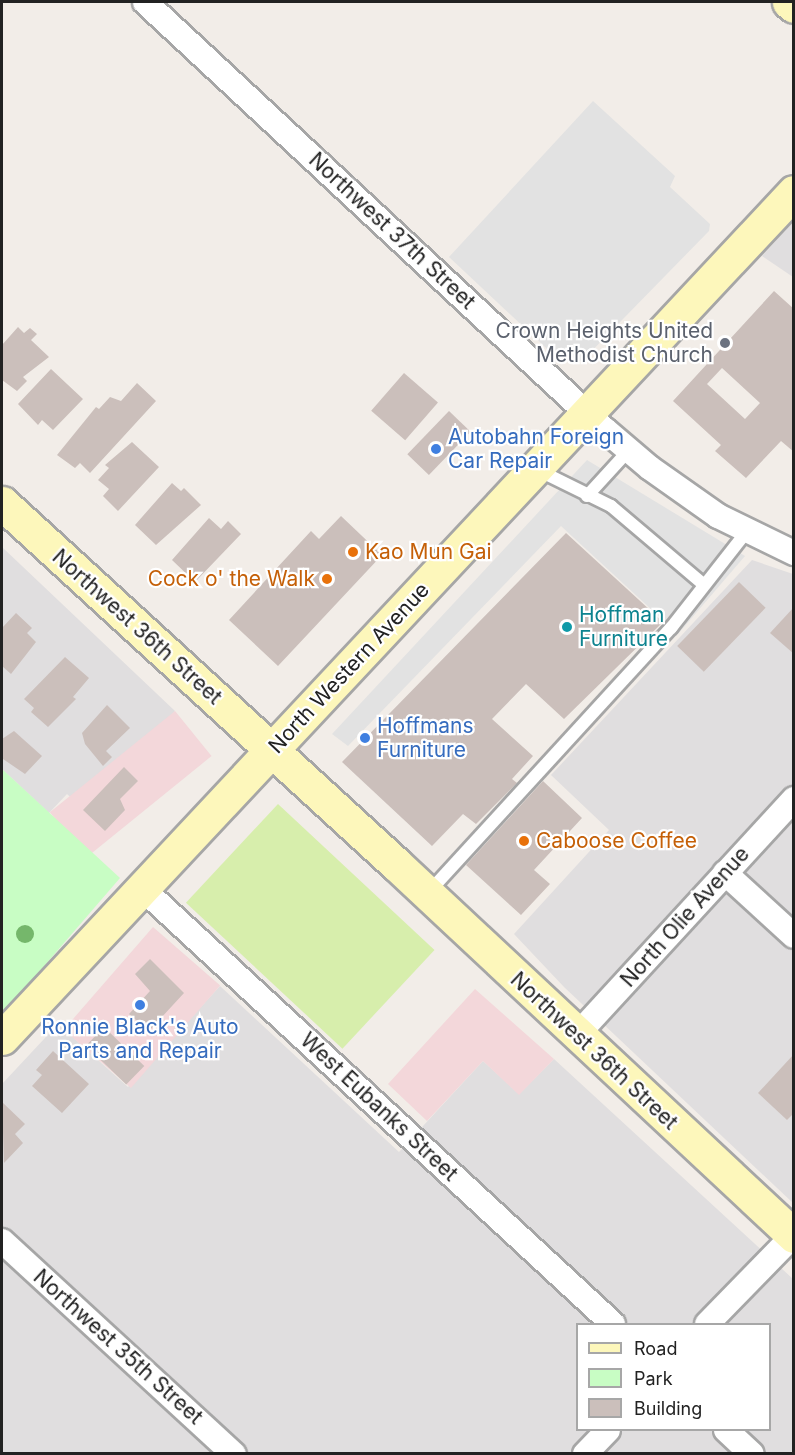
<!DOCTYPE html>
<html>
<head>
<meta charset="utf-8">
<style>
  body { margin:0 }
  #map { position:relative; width:795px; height:1455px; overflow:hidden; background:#f2ede8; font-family:Inter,sans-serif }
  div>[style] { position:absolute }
  .residential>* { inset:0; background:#e0dedf }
  .commercial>* { inset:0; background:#f3d7da; transform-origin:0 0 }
  .grass>* { inset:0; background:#d7eeac; transform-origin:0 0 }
  .park>* { inset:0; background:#c8fdc4 }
  .parking>* { inset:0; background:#e2e2e2 }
  .building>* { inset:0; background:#cbbfbb; transform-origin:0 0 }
  .roads { filter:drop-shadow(2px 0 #a6a6a6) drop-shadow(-2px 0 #a6a6a6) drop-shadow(0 2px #a6a6a6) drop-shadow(0 -2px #a6a6a6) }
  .lane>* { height:12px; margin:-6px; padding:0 6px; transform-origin:6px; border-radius:6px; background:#fff }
  .street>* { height:24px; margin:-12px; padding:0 12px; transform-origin:12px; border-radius:12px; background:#fff }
  .secondary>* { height:33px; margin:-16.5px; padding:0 16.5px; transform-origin:16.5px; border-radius:16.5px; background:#fdf7bb }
  .trees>* { width:18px; height:18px; margin:-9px; border-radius:50%; background:#75b76b }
  .dots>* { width:16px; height:16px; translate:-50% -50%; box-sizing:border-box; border:3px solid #fff; border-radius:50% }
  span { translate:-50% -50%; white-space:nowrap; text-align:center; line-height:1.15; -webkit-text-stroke:4.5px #fff; paint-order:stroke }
  .street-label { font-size:21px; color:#222 }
  .worship-label { font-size:21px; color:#5b616d }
  .right { translate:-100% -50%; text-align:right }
  .shop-label { font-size:21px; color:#366cbe }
  .left { translate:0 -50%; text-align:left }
  .food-label { font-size:21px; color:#c56008 }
  .culture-label { font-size:21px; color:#0d838f }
  .frame { position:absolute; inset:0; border:3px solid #222; pointer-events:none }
  .legend { position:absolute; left:576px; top:1323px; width:195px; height:108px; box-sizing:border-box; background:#fff; border:2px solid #a7a7a7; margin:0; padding:8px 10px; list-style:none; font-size:18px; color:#222 }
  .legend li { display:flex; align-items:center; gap:12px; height:30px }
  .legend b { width:30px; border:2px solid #a7a7a7 }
</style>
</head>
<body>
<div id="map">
  <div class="residential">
    <div style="clip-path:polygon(793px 222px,793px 277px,762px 256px)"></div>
    <div style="clip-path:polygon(2px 547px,175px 711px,83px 809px,67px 794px,49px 813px,2px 769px)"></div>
    <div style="clip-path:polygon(752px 560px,793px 574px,793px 1203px,564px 987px,514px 934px,609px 830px,551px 775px)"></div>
    <div style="clip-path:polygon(evenodd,220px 986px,399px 1152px,483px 1061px,519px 1094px,554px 1059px,793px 1279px,793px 1453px,2px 1453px,2px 1084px,58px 1024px,128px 1087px,220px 986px,578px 1324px,770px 1324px,770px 1430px,578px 1430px,578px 1324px)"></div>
  </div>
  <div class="commercial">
    <div style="left:175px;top:711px;width:58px;height:161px;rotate:51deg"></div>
    <div style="left:153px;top:927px;width:89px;height:136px;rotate:41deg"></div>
    <div style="clip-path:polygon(475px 989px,554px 1059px,519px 1095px,483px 1061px,427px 1121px,388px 1084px)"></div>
  </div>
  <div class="grass">
    <div style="left:278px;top:804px;width:214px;height:135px;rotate:43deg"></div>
  </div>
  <div class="park">
    <div style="clip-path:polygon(2px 769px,120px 878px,2px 1015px)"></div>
  </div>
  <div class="parking">
    <div style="clip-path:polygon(593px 101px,675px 176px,670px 187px,710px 224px,709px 231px,582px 361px,560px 361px,449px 257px)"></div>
    <div style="clip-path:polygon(587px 460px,745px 556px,678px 634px,561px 526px,348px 746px,332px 734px)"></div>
  </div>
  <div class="building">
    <div style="clip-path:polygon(evenodd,774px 291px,794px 309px,794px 452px,781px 441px,746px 478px,715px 451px,721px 445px,673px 401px,774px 291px,722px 368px,760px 403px,745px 419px,707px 384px,722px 368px)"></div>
    <div style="clip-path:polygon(18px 327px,24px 333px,30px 328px,37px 334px,31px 340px,49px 357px,23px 377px,27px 381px,17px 391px,2px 380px,2px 345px)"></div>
    <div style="clip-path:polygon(51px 369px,83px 399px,53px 430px,42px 420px,38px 425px,18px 404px)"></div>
    <div style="left:404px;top:373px;width:45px;height:50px;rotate:41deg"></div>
    <div style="clip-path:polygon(137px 383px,156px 401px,90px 473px,80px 463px,75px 468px,57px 455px,96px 407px,99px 409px,110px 397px,121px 401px)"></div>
    <div style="left:449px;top:411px;width:30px;height:60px;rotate:44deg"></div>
    <div style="clip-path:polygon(132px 442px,159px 467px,118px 511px,103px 496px,109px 489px,98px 480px,109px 468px,105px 465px)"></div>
    <div style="clip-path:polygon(172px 483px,181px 491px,184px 488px,201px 505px,156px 545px,135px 525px)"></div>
    <div style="clip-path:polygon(341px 516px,382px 555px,278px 666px,229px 620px,311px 531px,319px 539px)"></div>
    <div style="clip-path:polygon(209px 518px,221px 529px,228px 521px,241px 534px,195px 582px,172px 560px)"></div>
    <div style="clip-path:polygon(566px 533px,663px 622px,564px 719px,526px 684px,492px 719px,533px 756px,512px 779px,517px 783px,476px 824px,463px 814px,432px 846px,342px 762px)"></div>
    <div style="left:739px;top:582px;width:37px;height:89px;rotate:44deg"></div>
    <div style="clip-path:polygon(794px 607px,794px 654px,770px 633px)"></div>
    <div style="clip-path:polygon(16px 613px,32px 628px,27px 633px,36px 642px,11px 674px,2px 666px,2px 628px)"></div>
    <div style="clip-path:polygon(65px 657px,89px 678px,73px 697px,76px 699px,48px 727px,31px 712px,34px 708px,24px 699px)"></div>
    <div style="clip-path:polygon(107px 705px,130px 728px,106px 751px,112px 757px,103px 766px,85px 744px,82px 733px)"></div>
    <div style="clip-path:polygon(14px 731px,42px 756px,25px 774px,3px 759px,2px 739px)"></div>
    <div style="clip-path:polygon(124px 767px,138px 781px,120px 799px,125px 810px,105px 831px,83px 810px)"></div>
    <div style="clip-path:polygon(543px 781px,582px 818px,534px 870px,550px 884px,521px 915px,466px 865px)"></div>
    <div style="clip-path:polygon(150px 959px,184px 993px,149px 1031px,129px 1014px,150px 991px,135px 974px)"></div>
    <div style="left:104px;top:1027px;width:56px;height:26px;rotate:44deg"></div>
    <div style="clip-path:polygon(53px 1051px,89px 1084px,62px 1113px,32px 1086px,42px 1075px,36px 1070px)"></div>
    <div style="clip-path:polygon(794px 1054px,794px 1113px,787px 1120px,758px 1093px)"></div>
    <div style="clip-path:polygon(2px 1102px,25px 1124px,15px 1134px,23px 1143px,4px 1163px)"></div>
  </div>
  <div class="roads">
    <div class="lane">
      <div style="left:536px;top:469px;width:84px;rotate:26.3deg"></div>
      <div style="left:611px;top:506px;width:122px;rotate:40.3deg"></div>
      <div style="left:587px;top:496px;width:62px;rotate:-47.6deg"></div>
      <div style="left:428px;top:893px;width:360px;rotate:-47.5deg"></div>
      <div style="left:671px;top:628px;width:123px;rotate:-51.9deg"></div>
    </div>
    <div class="street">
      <div style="left:145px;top:2px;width:627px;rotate:42.93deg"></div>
      <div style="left:604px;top:429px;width:60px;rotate:40.3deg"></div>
      <div style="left:650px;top:468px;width:83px;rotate:35.2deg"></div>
      <div style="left:718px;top:516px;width:85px;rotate:26deg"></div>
      <div style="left:725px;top:873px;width:93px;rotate:42.4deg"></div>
      <div style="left:144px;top:890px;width:639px;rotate:42.78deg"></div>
      <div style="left:576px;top:1036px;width:322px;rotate:-47.4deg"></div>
      <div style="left:2px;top:1241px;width:315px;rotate:42.6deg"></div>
      <div style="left:707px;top:1324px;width:123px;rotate:-45.7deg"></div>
      <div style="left:726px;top:1430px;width:35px;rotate:43deg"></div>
      <div style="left:585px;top:1454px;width:33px;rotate:-46deg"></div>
    </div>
    <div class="secondary">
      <div style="left:789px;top:2px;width:6px;rotate:39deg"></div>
      <div style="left:2px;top:503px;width:534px;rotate:42.5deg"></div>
      <div style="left:396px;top:864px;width:545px;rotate:43.07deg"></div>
      <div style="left:2px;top:1038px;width:1159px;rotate:-46.89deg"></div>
    </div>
  </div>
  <div class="trees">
    <div style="left:25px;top:934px"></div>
  </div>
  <div class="dots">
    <div style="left:725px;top:343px;background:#6b7280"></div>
    <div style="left:436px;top:449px;background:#3f7fe0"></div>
    <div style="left:353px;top:552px;background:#e8710a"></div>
    <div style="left:327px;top:579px;background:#e8710a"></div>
    <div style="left:567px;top:627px;background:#0f9aa8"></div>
    <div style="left:365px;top:738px;background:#3f7fe0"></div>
    <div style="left:524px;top:841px;background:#e8710a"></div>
    <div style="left:140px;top:1005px;background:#3f7fe0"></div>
  </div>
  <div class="street-label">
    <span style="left:392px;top:231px;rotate:43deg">Northwest 37th Street</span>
    <span style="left:137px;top:627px;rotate:42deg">Northwest 36th Street</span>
    <span style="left:349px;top:668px;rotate:-47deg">North Western Avenue</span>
    <span style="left:685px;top:917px;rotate:-48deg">North Olie Avenue</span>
    <span style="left:594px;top:1051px;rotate:43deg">Northwest 36th Street</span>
    <span style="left:379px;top:1107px;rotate:43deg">West Eubanks Street</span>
    <span style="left:118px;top:1347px;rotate:42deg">Northwest 35th Street</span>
  </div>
  <div class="worship-label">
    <span class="right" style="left:713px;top:343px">Crown Heights United<br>Methodist Church</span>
  </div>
  <div class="shop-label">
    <span class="left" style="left:448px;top:449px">Autobahn Foreign<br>Car Repair</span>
    <span class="left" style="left:377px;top:738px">Hoffmans<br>Furniture</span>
    <span style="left:140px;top:1039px">Ronnie Black's Auto<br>Parts and Repair</span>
  </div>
  <div class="food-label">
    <span class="left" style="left:365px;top:552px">Kao Mun Gai</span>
    <span class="right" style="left:315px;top:579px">Cock o' the Walk</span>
    <span class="left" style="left:536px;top:841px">Caboose Coffee</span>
  </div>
  <div class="culture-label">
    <span class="left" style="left:579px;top:627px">Hoffman<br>Furniture</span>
  </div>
  <div class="frame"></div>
  <ul class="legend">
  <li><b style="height:8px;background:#fdf7bb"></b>Road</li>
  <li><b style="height:16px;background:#c8fdc4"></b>Park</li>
  <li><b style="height:16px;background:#cbbfbb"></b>Building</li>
  </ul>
</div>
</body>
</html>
